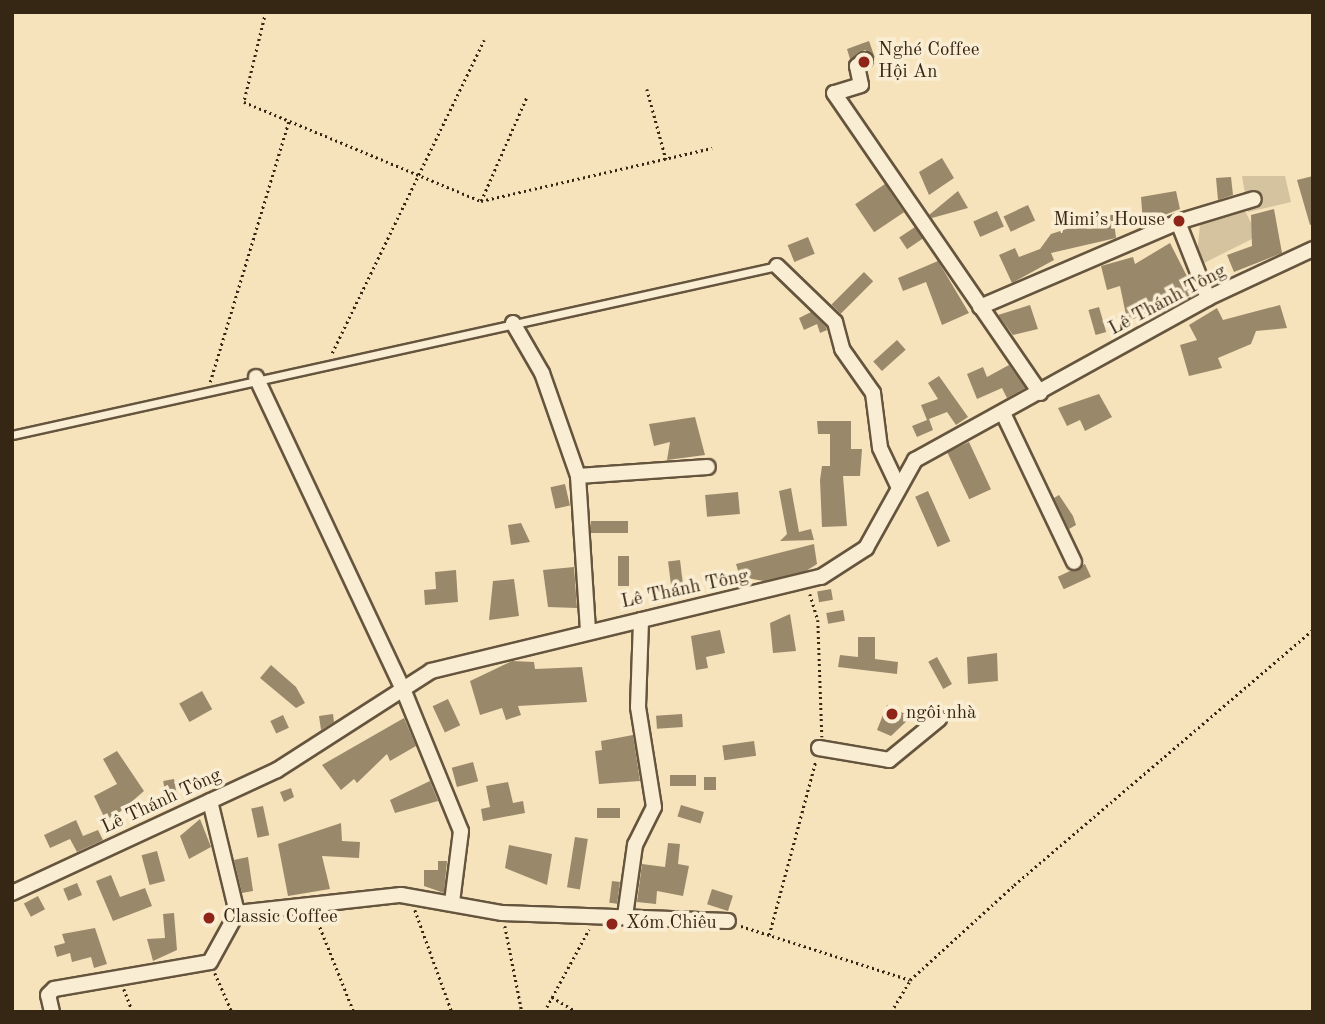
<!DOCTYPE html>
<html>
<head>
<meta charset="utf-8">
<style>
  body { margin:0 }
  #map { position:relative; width:1325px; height:1024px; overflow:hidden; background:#f6e3bb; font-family:"Old Standard TT",serif }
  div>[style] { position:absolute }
  .green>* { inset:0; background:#d5c39f }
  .building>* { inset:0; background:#9a886b; transform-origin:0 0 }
  .path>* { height:2.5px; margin-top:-1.25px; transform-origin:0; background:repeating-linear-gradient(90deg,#362614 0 2px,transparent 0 5.5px) }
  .roads { filter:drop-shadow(2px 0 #66553e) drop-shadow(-2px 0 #66553e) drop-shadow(0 2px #66553e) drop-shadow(0 -2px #66553e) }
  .lane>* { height:7px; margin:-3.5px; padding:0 3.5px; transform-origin:3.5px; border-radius:3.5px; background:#f9edd3 }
  .street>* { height:14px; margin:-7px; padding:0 7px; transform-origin:7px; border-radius:7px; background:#f9edd3 }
  .dots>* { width:19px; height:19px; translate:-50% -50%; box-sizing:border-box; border:4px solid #f9edd3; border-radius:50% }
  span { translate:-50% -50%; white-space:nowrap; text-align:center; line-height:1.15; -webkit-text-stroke:7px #f9edd3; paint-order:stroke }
  .poi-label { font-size:19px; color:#362614 }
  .left { translate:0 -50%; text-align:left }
  .right { translate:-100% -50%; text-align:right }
  .street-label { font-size:19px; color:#362614 }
  .frame { position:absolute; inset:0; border:14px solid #362614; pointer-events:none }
</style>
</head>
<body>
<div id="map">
  <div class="green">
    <div style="clip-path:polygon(1242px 176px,1285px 176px,1291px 202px,1248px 212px)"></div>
    <div style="clip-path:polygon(1245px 211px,1258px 236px,1196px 267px,1200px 224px)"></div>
  </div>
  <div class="building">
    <div style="clip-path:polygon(869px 41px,875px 58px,865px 50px,850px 59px,847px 49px)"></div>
    <div style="clip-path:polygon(942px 158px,954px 178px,929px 195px,919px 172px)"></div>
    <div style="clip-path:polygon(1313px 176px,1313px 224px,1310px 225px,1297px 180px)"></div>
    <div style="clip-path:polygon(1231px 177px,1233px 195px,1218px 200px,1216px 178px)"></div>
    <div style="left:885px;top:184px;width:34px;height:36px;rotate:56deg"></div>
    <div style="clip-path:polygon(958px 191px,968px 208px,932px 218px,929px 215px)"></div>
    <div style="clip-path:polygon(1176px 191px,1180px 209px,1143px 223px,1141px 197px)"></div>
    <div style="left:1028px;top:205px;width:17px;height:27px;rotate:65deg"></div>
    <div style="clip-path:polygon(1274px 209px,1282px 253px,1234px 272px,1227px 255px,1252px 246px,1251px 215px)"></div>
    <div style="left:997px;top:211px;width:17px;height:26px;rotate:66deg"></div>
    <div style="clip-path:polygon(1113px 214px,1116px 238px,1051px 253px,1054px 260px,1012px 283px,999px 255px,1015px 248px,1019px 257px,1040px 249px,1051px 234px)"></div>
    <div style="left:915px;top:227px;width:14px;height:19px;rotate:56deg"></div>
    <div style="left:808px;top:237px;width:18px;height:22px;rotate:68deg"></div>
    <div style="clip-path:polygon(1170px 243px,1195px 292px,1157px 315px,1127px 320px,1120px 286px,1107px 290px,1101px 266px,1133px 257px,1135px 264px)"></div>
    <div style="clip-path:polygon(938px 261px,969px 313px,942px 325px,926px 282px,903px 291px,898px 278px)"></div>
    <div style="left:864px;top:272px;width:13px;height:46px;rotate:45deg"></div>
    <div style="clip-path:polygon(1030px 305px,1038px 329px,1013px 335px,998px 315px)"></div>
    <div style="clip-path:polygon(1280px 305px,1287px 328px,1256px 331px,1251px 344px,1218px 358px,1222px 368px,1189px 376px,1180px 345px,1197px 340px,1189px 325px,1217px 308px,1223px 320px)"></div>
    <div style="left:1099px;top:307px;width:26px;height:11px;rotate:74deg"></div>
    <div style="clip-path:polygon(811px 312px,826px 327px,827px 330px,820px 333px,817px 324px,804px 330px,799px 318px)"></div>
    <div style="left:897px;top:340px;width:13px;height:32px;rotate:48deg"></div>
    <div style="clip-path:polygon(1009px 365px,1025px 388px,1007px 398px,1002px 388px,977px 399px,967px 374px,983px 367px,987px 377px)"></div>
    <div style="clip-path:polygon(939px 376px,968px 417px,956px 425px,947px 412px,929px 419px,933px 430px,917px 437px,912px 426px,927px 420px,921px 405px,938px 399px,928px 383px)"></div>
    <div style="clip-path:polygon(1099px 394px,1112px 417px,1085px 431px,1080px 420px,1067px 426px,1058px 408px)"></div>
    <div style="clip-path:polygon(695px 417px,705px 455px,667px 460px,670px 442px,654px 446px,649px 424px)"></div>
    <div style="clip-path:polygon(817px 421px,851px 421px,851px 449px,862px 449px,860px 476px,843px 476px,847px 526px,822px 527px,820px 480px,822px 466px,830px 466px,830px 434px,818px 434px)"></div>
    <div style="left:969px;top:442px;width:52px;height:24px;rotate:65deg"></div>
    <div style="left:565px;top:484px;width:22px;height:15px;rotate:77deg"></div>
    <div style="clip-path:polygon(791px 488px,799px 532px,811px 529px,814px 540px,780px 541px,787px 534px,779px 491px)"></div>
    <div style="left:928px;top:491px;width:55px;height:14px;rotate:66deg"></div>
    <div style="left:738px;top:492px;width:22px;height:33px;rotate:85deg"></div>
    <div style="clip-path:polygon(1059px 495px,1073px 516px,1076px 525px,1069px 529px,1054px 498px)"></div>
    <div style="left:591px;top:521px;width:37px;height:12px"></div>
    <div style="clip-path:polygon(521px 523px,530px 542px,511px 545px,508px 525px)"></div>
    <div style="clip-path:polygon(814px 544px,817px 564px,806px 571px,764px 581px,740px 577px,736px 564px)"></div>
    <div style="left:618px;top:556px;width:11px;height:30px"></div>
    <div style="left:680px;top:560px;width:35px;height:12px;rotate:83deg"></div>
    <div style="left:1085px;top:564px;width:14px;height:30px;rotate:65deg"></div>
    <div style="clip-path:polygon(574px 567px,577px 608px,548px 607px,543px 570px)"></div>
    <div style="clip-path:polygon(456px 570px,458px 602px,425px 605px,424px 590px,436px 589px,435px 572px)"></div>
    <div style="clip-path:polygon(514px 579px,519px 616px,489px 620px,493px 581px)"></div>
    <div style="left:831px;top:589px;width:11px;height:14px;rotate:80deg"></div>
    <div style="left:843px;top:610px;width:11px;height:17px;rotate:80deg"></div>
    <div style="clip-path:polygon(790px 614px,796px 651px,773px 653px,770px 623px)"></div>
    <div style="clip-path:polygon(720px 630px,725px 653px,706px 657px,708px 668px,696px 670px,691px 636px)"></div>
    <div style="clip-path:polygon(858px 637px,875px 637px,875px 659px,898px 662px,897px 674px,838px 667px,840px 655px,858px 657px)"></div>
    <div style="clip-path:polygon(997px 653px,998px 681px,968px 684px,967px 657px)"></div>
    <div style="left:937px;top:657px;width:31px;height:10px;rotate:61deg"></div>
    <div style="clip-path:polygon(512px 661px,534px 662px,535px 669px,582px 667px,587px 702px,518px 706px,521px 715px,506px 720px,502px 708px,480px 715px,470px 681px)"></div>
    <div style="clip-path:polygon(271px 665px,296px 687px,305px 703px,296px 708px,260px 678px)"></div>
    <div style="left:202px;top:691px;width:21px;height:26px;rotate:61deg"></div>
    <div style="left:448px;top:699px;width:29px;height:17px;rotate:65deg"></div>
    <div style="clip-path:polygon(887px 705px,911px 717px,891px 736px,877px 730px)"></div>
    <div style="clip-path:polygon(333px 714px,334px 722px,321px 730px,319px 716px)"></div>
    <div style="left:682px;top:714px;width:13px;height:26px;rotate:86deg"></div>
    <div style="left:283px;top:715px;width:14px;height:14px;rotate:65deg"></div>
    <div style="clip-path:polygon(404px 718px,416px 746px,390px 761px,387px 754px,357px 783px,354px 779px,341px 790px,322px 765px)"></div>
    <div style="clip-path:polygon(633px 735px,640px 781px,599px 784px,595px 751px,602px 750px,601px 741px)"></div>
    <div style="left:754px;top:741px;width:15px;height:32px;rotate:82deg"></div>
    <div style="clip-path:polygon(117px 751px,144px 791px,107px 823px,94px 796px,117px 784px,103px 759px)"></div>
    <div style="left:473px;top:762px;width:20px;height:22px;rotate:75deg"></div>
    <div style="left:696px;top:775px;width:11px;height:26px;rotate:90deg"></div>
    <div style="left:704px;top:777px;width:12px;height:13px"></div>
    <div style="left:174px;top:779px;width:23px;height:11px;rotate:80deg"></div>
    <div style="clip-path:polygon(430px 781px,438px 801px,395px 813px,390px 800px)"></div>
    <div style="clip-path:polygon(508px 782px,513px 803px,523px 801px,525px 813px,483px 821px,481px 809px,490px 807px,486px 786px)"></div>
    <div style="clip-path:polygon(291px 788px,294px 797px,284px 802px,280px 792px)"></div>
    <div style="left:681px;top:805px;width:24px;height:12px;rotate:17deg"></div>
    <div style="left:263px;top:806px;width:30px;height:12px;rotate:78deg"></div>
    <div style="left:597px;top:808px;width:23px;height:10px"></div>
    <div style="clip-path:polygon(200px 819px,211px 847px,189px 859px,180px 836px)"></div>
    <div style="clip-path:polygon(76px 820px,83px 836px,98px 830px,103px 840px,77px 852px,70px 839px,50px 848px,44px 835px)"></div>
    <div style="clip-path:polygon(341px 823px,342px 841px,360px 842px,359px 858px,322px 856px,330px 889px,288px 896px,278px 844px)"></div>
    <div style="left:575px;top:837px;width:13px;height:51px;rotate:9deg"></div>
    <div style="clip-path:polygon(668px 843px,680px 844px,678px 864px,689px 866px,683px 896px,657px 891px,656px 904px,637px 902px,642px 864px,665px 867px)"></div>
    <div style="clip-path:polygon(509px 845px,552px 854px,547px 885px,505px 868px)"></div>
    <div style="left:157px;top:851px;width:31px;height:16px;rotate:75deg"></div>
    <div style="clip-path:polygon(248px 857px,253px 891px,242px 893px,234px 860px)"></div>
    <div style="clip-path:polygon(438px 861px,447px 861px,444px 893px,424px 886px,424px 870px,438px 870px)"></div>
    <div style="clip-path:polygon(111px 875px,120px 897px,145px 888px,152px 906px,113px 921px,96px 881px)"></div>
    <div style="left:612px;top:881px;width:8px;height:22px;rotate:7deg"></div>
    <div style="left:77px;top:883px;width:13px;height:15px;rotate:67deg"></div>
    <div style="left:712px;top:889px;width:22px;height:16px;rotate:18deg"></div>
    <div style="left:38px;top:896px;width:15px;height:16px;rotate:62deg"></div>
    <div style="clip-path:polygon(174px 913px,177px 950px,153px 961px,147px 939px,165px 938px,163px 914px)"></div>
    <div style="clip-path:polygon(95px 928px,107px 964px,94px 968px,91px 957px,72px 962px,70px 953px,57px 957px,54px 946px,65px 943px,62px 934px)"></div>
  </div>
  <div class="path">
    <div style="left:266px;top:12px;width:93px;rotate:103.7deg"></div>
    <div style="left:244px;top:102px;width:257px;rotate:22.7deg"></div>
    <div style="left:481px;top:201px;width:237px;rotate:-12.9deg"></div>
    <div style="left:647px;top:89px;width:73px;rotate:74.8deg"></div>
    <div style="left:481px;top:201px;width:115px;rotate:-66.3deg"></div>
    <div style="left:332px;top:353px;width:348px;rotate:-64.1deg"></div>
    <div style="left:210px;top:382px;width:274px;rotate:-73.2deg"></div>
    <div style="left:810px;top:594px;width:27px;rotate:73deg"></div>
    <div style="left:818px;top:620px;width:117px;rotate:88deg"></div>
    <div style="left:415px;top:910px;width:109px;rotate:70.1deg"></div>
    <div style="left:316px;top:917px;width:102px;rotate:68.2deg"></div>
    <div style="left:505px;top:926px;width:88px;rotate:78.8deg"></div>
    <div style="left:741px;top:926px;width:177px;rotate:17.7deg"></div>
    <div style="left:769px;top:935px;width:181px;rotate:-75deg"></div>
    <div style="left:215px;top:973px;width:43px;rotate:66.4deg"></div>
    <div style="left:124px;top:989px;width:25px;rotate:69deg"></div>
    <div style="left:552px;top:997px;width:29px;rotate:31deg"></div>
    <div style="left:544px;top:1012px;width:94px;rotate:-61.5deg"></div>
    <div style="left:891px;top:1012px;width:37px;rotate:-59deg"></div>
    <div style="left:910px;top:980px;width:141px;rotate:-42.4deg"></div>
    <div style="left:1014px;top:885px;width:393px;rotate:-40.5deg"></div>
  </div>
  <div class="roads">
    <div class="lane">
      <div style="left:12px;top:435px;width:783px;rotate:-12.46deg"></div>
    </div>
    <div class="street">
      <div style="left:865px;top:60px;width:10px;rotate:143deg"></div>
      <div style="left:857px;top:66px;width:19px;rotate:78deg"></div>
      <div style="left:861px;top:85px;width:28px;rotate:163deg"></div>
      <div style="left:834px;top:93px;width:364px;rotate:55.5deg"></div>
      <div style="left:1178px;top:222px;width:82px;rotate:68.5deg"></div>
      <div style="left:777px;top:266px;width:81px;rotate:44deg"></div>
      <div style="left:835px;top:322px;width:28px;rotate:75deg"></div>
      <div style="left:842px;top:349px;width:54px;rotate:54.8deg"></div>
      <div style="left:873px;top:393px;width:55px;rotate:82.7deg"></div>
      <div style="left:880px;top:448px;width:44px;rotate:64.6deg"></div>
      <div style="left:980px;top:307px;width:215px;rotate:-23.2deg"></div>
      <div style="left:1178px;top:222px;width:79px;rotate:-16.8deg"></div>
      <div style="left:513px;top:323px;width:58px;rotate:59.9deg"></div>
      <div style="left:542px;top:373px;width:109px;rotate:70.7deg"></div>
      <div style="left:578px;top:476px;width:154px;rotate:86.3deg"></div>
      <div style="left:256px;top:377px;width:345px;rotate:64.8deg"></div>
      <div style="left:403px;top:689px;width:153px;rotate:67.8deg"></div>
      <div style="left:461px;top:831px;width:72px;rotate:97.2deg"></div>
      <div style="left:1003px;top:413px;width:165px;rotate:64.5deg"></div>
      <div style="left:578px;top:476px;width:130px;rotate:-4deg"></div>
      <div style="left:819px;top:748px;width:71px;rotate:9.7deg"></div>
      <div style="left:889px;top:760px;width:65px;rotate:-39.4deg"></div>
      <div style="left:210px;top:801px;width:115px;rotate:76.4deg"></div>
      <div style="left:12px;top:893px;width:292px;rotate:-24.9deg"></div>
      <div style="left:277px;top:770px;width:183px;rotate:-32.7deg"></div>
      <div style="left:431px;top:671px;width:401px;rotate:-13.6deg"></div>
      <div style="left:821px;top:577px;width:54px;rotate:-32.8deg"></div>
      <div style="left:866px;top:548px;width:101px;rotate:-60.9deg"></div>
      <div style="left:915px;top:460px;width:335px;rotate:-28.9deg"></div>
      <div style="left:1208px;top:298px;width:116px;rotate:-25deg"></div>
      <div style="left:625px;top:916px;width:72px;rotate:-82deg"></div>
      <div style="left:635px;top:845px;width:42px;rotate:-63.4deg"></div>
      <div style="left:654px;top:807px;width:101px;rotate:-99.1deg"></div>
      <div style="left:638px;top:707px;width:87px;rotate:-88deg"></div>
      <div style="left:52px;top:1012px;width:17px;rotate:-103deg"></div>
      <div style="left:48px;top:995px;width:8px;rotate:-45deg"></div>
      <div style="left:54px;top:989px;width:158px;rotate:-9.8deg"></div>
      <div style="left:210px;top:962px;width:56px;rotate:-61.1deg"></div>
      <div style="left:237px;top:913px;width:165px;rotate:-6.3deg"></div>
      <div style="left:401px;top:895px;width:103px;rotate:10.1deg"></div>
      <div style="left:502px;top:913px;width:226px;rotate:2deg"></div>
    </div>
  </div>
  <div class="dots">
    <div style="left:864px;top:62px;background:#8f2418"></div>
    <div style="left:1179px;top:221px;background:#8f2418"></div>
    <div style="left:892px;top:714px;background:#8f2418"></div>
    <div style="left:209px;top:918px;background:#8f2418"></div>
    <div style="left:612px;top:924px;background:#8f2418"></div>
  </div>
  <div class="poi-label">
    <span class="left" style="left:878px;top:62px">Nghé Coffee<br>Hội An</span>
    <span class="right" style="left:1165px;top:221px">Mimi’s House</span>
    <span class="left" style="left:906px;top:714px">ngôi nhà</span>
    <span class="left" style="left:223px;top:918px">Classic Coffee</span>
    <span class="left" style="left:626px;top:924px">Xóm Chiêu</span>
  </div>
  <div class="street-label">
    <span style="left:1168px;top:301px;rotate:-28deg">Lê Thánh Tông</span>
    <span style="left:685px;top:590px;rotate:-12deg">Lê Thánh Tông</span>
    <span style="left:162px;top:802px;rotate:-25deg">Lê Thánh Tông</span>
  </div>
  <div class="frame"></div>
</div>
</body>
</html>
